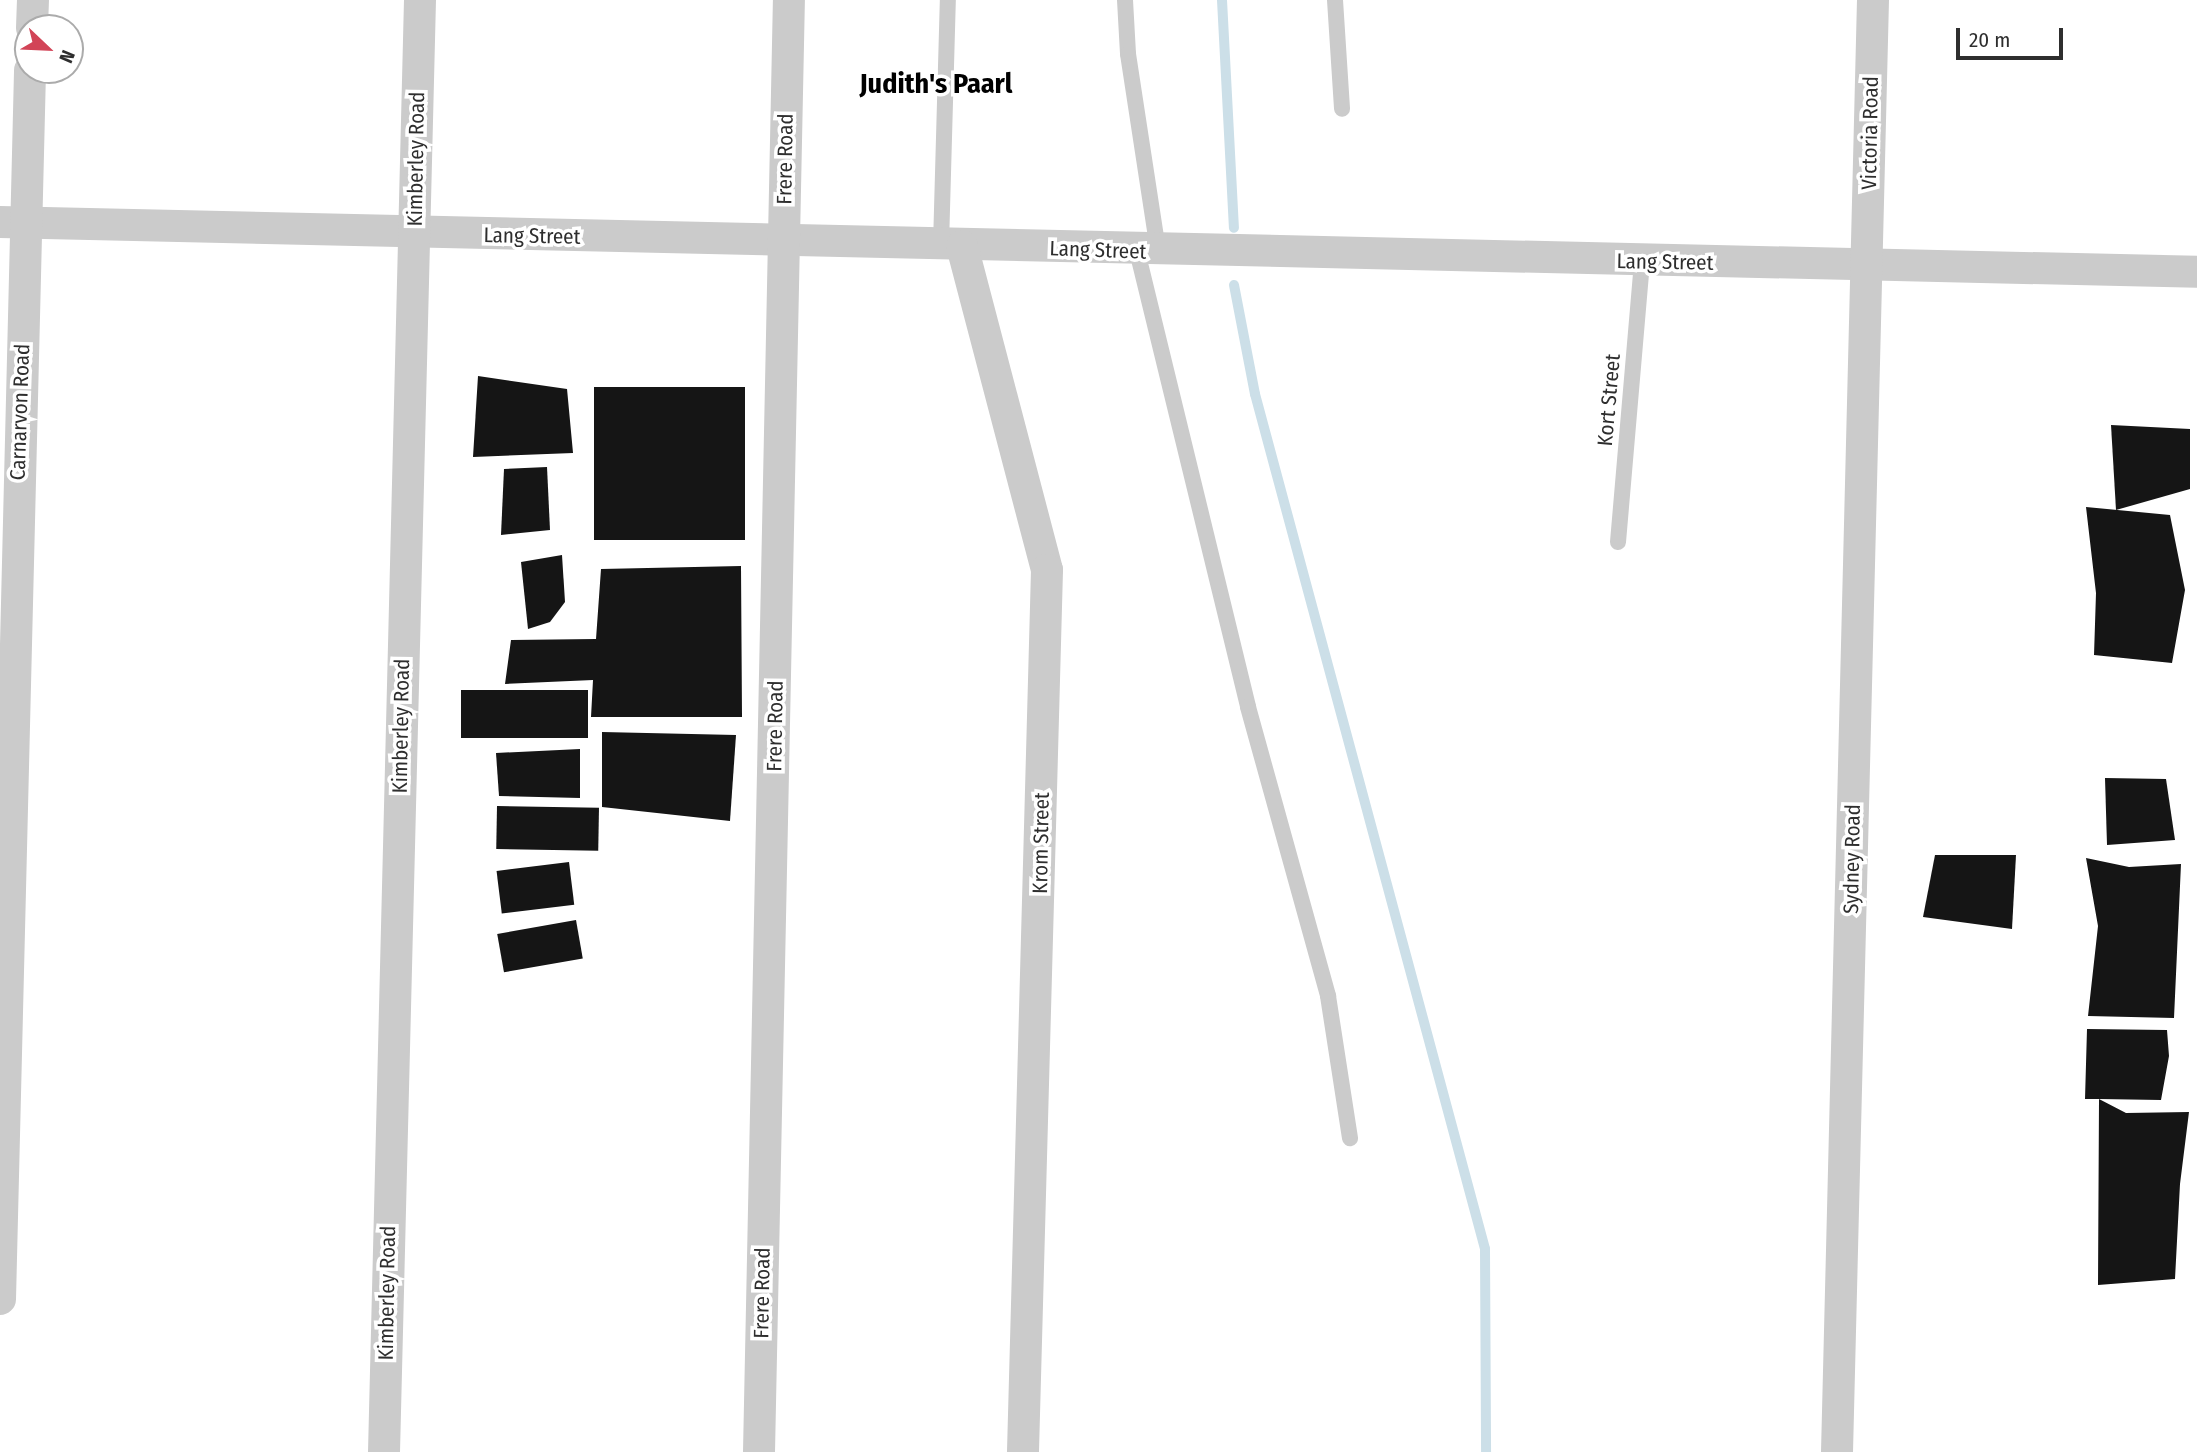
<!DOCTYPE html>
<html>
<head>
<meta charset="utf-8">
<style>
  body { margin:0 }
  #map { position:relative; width:2197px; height:1452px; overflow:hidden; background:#fff; font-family:"Fira Sans Condensed",sans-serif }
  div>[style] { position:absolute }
  .stream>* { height:10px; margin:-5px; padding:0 5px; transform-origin:5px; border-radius:5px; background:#ccdfe8 }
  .building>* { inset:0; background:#151515; transform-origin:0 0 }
  .lane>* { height:16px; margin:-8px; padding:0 8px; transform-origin:8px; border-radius:8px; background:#cbcbcb }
  .street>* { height:32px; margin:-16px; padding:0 16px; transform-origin:16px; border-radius:16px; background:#cbcbcb }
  span { translate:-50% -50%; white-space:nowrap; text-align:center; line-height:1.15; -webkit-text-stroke:7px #fff; paint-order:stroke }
  .street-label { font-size:21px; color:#2e2e2e }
  .district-label { font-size:28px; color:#000; font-weight:700 }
  .north { position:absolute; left:14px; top:14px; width:70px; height:70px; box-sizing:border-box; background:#fff; border:2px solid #ababab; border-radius:50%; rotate:113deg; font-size:19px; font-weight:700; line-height:28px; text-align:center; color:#2e2e2e }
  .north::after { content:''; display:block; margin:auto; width:24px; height:32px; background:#d24457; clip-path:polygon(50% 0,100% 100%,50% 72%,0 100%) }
  .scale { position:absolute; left:1956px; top:28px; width:107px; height:32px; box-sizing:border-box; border:4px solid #2e2e2e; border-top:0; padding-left:9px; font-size:21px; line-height:24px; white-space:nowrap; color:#2e2e2e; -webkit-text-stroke:5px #fff; paint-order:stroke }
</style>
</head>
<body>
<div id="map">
  <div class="stream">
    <div style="left:1222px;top:0;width:228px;rotate:87deg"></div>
    <div style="left:1234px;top:285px;width:111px;rotate:79.1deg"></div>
    <div style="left:1255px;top:394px;width:885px;rotate:74.94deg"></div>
    <div style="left:1485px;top:1249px;width:203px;rotate:89.7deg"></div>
  </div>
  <div class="building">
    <div style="clip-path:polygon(478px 376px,567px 389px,573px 453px,473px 457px)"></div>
    <div style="left:594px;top:387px;width:151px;height:153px"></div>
    <div style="clip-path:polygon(2111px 425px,2190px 429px,2190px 489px,2116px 510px)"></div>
    <div style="clip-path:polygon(547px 467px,550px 530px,501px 535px,504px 469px)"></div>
    <div style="clip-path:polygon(2086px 507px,2170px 515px,2185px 590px,2172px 663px,2094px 655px,2096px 593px)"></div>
    <div style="clip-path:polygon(562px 555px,565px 602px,550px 622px,528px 629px,521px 562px)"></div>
    <div style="clip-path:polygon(741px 566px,742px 717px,591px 717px,593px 680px,505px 684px,511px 640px,596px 639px,601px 569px)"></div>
    <div style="left:588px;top:690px;width:48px;height:127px;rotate:90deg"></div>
    <div style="clip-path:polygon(602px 732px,736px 735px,730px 821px,602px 807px)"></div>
    <div style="clip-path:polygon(580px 749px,580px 798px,499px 796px,496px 753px)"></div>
    <div style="clip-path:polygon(2105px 778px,2166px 779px,2175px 840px,2107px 845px)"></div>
    <div style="left:497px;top:806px;width:102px;height:43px;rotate:1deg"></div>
    <div style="clip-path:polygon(1935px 855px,2016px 855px,2012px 929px,1923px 917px)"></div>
    <div style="clip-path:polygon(2086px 858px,2129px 867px,2181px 864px,2174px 1018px,2088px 1016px,2098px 926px)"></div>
    <div style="left:569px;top:862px;width:43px;height:73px;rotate:83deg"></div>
    <div style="left:576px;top:920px;width:39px;height:80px;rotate:80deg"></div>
    <div style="clip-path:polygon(2087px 1029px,2167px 1030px,2169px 1056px,2161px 1100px,2099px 1099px,2126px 1113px,2189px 1112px,2180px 1184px,2175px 1279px,2098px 1285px,2099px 1099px,2085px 1099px)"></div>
  </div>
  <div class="lane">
    <div style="left:1125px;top:0;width:54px;rotate:86.8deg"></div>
    <div style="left:1128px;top:54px;width:199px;rotate:81.3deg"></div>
    <div style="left:1335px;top:0;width:109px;rotate:86.3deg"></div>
    <div style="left:941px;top:245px;width:245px;rotate:-88.4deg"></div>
    <div style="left:1137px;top:251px;width:469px;rotate:76.3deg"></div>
    <div style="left:1248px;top:707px;width:300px;rotate:74.5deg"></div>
    <div style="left:1328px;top:996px;width:144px;rotate:81.2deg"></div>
    <div style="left:1618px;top:542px;width:282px;rotate:-85.1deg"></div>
  </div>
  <div class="street">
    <div style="left:32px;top:28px;width:28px;rotate:-88deg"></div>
    <div style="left:0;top:222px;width:2198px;rotate:1.3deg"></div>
    <div style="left:962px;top:246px;width:335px;rotate:75.3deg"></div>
    <div style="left:1047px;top:570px;width:882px;rotate:91.56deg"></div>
    <div style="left:0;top:1299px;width:1229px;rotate:-88.6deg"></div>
    <div style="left:384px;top:1452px;width:1452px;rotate:-88.58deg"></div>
    <div style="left:759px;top:1452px;width:1452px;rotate:-88.82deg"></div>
    <div style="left:1837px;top:1452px;width:1452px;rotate:-88.58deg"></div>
  </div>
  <div class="street-label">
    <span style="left:1870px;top:133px;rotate:-89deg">Victoria Road</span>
    <span style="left:416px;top:159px;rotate:-89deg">Kimberley Road</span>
    <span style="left:785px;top:159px;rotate:-89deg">Frere Road</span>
    <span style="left:532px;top:236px;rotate:1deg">Lang Street</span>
    <span style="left:1098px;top:250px;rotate:2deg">Lang Street</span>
    <span style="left:1665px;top:262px;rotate:1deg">Lang Street</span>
    <span style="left:1609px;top:400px;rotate:-85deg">Kort Street</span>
    <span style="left:20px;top:412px;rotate:-88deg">Carnarvon Road</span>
    <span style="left:401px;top:726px;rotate:-89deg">Kimberley Road</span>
    <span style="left:775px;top:726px;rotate:-89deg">Frere Road</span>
    <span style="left:1041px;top:843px;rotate:-89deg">Krom Street</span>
    <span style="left:1852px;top:859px;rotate:-89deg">Sydney Road</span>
    <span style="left:387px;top:1293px;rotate:-89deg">Kimberley Road</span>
    <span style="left:762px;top:1293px;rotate:-89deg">Frere Road</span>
  </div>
  <div class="district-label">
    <span style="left:936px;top:84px">Judith's Paarl</span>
  </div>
  <div class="north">N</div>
  <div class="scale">20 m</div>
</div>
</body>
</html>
